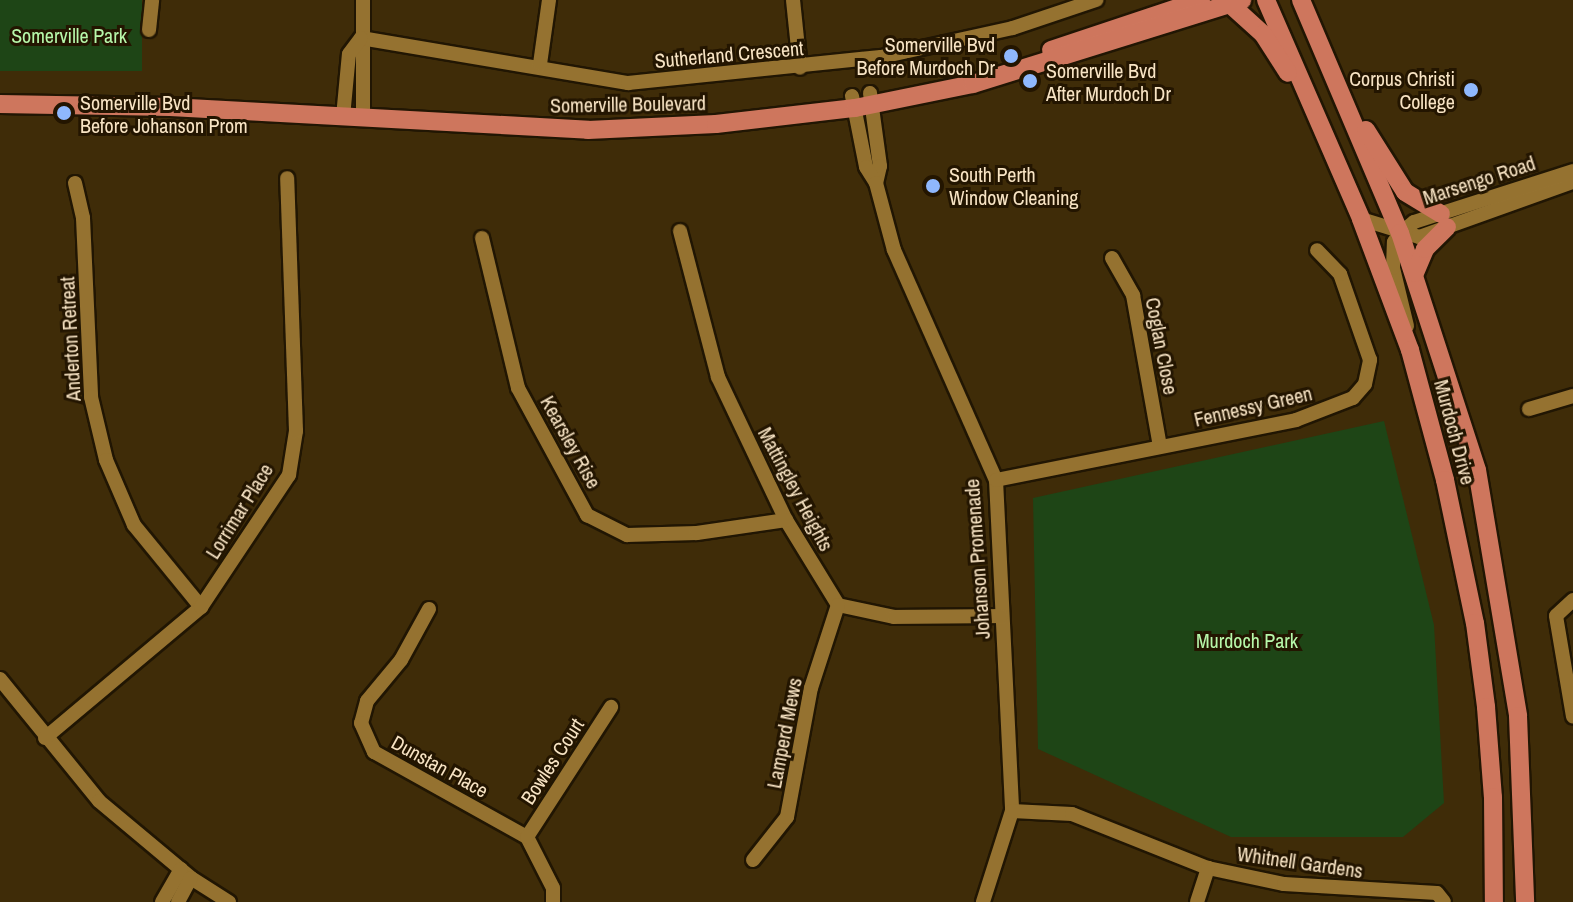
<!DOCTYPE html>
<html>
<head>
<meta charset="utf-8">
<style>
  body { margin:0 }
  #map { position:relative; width:1573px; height:902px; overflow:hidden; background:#3f2c08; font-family:"Archivo Narrow",sans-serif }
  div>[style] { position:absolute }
  .green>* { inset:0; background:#1e4516; transform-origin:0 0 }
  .roads { filter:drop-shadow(2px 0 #211603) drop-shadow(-2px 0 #211603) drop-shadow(0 2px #211603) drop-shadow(0 -2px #211603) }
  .minor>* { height:14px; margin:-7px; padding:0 7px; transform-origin:7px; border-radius:7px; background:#957230 }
  .major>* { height:18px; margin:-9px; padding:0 9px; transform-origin:9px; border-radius:9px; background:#ce765d }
  .dots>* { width:22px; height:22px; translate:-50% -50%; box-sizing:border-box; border:4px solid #231500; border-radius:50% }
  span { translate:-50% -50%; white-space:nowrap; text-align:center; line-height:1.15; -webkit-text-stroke:6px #231500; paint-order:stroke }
  .park-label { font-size:20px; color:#b7f8aa }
  .poi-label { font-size:20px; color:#f8e4c4 }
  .right { translate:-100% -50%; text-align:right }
  .left { translate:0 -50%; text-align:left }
  .street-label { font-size:20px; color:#f8e4c4 }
</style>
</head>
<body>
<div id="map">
  <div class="green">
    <div style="left:0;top:0;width:142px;height:71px"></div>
    <div style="clip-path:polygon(1384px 421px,1434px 625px,1444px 803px,1403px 837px,1231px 837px,1038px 749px,1033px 498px)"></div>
  </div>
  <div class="roads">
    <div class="minor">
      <div style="left:363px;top:0;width:119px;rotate:90deg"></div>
      <div style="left:793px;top:0;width:68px;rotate:84.1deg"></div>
      <div style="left:149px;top:30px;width:30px;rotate:-84deg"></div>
      <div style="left:361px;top:38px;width:271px;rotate:9.6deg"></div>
      <div style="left:628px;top:83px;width:254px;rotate:-5.9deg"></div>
      <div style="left:881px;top:57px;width:135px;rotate:-12.4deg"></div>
      <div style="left:1013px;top:28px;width:88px;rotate:-18.6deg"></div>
      <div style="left:540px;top:64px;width:65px;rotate:-82deg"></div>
      <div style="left:870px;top:93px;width:74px;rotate:82.2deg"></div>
      <div style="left:880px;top:166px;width:17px;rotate:103deg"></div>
      <div style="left:852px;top:96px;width:72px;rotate:78.8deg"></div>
      <div style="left:866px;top:167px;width:19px;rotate:58deg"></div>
      <div style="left:876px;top:183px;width:69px;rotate:75deg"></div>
      <div style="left:894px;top:250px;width:252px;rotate:66.1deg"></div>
      <div style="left:996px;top:480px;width:331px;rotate:87.2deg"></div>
      <div style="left:1012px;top:811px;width:96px;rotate:107.7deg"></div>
      <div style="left:343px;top:117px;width:63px;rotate:-84.6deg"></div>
      <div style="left:349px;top:54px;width:20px;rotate:-53deg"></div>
      <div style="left:75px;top:183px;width:36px;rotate:77deg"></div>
      <div style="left:83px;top:218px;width:179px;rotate:87.4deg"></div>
      <div style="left:91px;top:397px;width:65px;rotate:76.6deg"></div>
      <div style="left:106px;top:460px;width:71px;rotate:66.7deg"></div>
      <div style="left:134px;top:525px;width:106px;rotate:50.7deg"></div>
      <div style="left:1361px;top:219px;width:61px;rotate:17.2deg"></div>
      <div style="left:1419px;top:237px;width:164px;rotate:-19.7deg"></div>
      <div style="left:680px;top:231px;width:151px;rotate:75.4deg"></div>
      <div style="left:718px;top:377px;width:158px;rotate:64.6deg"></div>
      <div style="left:786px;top:520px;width:100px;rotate:58.5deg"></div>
      <div style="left:838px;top:605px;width:57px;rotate:12.1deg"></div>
      <div style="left:894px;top:617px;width:107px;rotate:-0.5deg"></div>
      <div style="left:482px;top:238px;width:154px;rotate:76.5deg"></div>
      <div style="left:518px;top:388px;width:145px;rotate:61.5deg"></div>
      <div style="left:587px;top:515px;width:45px;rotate:26.6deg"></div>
      <div style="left:627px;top:535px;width:70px;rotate:-1.6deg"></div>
      <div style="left:697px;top:533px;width:90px;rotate:-8.3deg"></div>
      <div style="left:1112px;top:258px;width:43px;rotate:60.4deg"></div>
      <div style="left:1133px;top:295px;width:153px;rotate:79.9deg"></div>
      <div style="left:1407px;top:326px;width:60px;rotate:-103.6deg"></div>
      <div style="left:1393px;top:268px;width:26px;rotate:-88deg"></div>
      <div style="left:1394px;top:242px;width:11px;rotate:-56deg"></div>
      <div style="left:1400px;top:233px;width:18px;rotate:-38deg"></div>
      <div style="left:1414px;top:222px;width:167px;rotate:-17.8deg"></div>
      <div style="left:1529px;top:409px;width:46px;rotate:-16.5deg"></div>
      <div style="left:996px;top:480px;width:306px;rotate:-11.3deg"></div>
      <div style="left:1296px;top:420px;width:61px;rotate:-21.1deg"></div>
      <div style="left:1353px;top:398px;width:18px;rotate:-49deg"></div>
      <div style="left:1365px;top:384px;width:25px;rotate:-78deg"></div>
      <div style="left:1370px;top:360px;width:91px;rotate:-109.2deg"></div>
      <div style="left:1340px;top:274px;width:33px;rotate:-134deg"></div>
      <div style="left:1573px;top:600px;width:23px;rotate:137deg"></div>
      <div style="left:1556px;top:616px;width:102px;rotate:80.4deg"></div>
      <div style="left:429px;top:609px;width:58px;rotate:118.8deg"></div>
      <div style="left:401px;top:660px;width:53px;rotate:129.7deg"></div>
      <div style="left:367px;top:701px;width:23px;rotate:105deg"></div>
      <div style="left:361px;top:723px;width:32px;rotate:66deg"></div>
      <div style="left:374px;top:752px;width:175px;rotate:29.1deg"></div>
      <div style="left:527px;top:837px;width:57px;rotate:63deg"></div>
      <div style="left:553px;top:888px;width:14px;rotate:90deg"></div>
      <div style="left:0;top:679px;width:157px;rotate:50.9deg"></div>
      <div style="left:99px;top:801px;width:120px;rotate:39.9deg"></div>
      <div style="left:191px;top:878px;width:45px;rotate:32.3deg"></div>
      <div style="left:45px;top:738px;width:204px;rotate:-40deg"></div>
      <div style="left:201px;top:607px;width:159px;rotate:-56.3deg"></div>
      <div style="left:289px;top:475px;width:45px;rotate:-81deg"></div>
      <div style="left:296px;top:431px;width:253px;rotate:-92deg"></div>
      <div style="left:1012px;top:811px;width:60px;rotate:2.9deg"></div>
      <div style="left:1072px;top:814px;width:146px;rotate:21.7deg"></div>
      <div style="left:1208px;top:868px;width:78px;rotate:11.9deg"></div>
      <div style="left:1284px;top:884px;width:153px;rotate:3.4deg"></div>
      <div style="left:1437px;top:893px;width:11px;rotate:52deg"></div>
      <div style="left:527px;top:837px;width:155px;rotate:-57.1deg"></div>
      <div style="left:753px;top:860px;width:55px;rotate:-51.7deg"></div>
      <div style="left:787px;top:817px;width:131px;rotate:-79.5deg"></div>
      <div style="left:811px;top:688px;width:87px;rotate:-72deg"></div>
      <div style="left:162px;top:902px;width:38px;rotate:-60deg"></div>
      <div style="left:178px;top:902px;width:27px;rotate:-62deg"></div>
      <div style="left:1197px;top:902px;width:36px;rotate:-72deg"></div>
    </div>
    <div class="major">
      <div style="left:1266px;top:0;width:239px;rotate:66.5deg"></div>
      <div style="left:1361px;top:219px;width:140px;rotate:69.5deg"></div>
      <div style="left:1410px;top:350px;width:135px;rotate:74.9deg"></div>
      <div style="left:1445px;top:480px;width:146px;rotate:78.2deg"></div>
      <div style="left:1475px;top:623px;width:85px;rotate:82.5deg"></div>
      <div style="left:1486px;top:707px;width:90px;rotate:85.6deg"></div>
      <div style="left:1493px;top:797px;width:105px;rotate:89.5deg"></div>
      <div style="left:1301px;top:0;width:253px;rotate:67deg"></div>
      <div style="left:1400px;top:233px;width:249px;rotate:72deg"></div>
      <div style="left:1477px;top:470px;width:249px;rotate:80.5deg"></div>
      <div style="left:1518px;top:716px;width:186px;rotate:87.8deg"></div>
      <div style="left:1231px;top:5px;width:43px;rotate:42.2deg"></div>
      <div style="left:1263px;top:34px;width:46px;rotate:57.3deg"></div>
      <div style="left:1051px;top:50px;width:158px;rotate:-18.4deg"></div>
      <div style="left:0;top:104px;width:170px;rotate:1deg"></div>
      <div style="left:170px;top:107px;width:419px;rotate:3.1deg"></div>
      <div style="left:588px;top:130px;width:128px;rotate:-2.7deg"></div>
      <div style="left:716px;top:124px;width:140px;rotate:-6.6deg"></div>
      <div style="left:855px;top:108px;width:120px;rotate:-11.5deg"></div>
      <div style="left:973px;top:84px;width:282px;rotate:-17.3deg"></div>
      <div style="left:1366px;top:130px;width:73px;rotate:57.8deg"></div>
      <div style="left:1405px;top:192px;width:42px;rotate:31.4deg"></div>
      <div style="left:1415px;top:273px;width:26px;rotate:-67deg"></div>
      <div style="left:1425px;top:249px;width:31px;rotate:-45deg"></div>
    </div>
  </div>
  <div class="dots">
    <div style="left:1011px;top:56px;background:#8fb8fd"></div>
    <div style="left:1030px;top:81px;background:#8fb8fd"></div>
    <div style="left:1471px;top:90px;background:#8fb8fd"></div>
    <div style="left:64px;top:113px;background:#8fb8fd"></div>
    <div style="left:933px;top:186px;background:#8fb8fd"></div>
  </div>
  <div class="park-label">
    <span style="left:69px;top:35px">Somerville Park</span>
    <span style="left:1247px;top:640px">Murdoch Park</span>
  </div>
  <div class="poi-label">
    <span class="right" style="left:995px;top:56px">Somerville Bvd<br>Before Murdoch Dr</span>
    <span class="left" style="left:1046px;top:82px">Somerville Bvd<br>After Murdoch Dr</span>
    <span class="right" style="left:1455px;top:90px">Corpus Christi<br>College</span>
    <span class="left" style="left:80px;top:114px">Somerville Bvd<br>Before Johanson Prom</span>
    <span class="left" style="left:949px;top:186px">South Perth<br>Window Cleaning</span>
  </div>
  <div class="street-label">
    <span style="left:729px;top:54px;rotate:-5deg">Sutherland Crescent</span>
    <span style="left:628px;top:104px;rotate:-1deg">Somerville Boulevard</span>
    <span style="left:1479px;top:180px;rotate:-18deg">Marsengo Road</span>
    <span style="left:70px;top:339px;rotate:-93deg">Anderton Retreat</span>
    <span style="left:1162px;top:346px;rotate:79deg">Coglan Close</span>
    <span style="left:1253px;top:406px;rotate:-13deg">Fennessy Green</span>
    <span style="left:1455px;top:432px;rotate:75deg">Murdoch Drive</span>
    <span style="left:571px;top:442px;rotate:61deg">Kearsley Rise</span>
    <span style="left:796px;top:489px;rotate:62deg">Mattingley Heights</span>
    <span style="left:239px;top:511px;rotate:-58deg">Lorrimar Place</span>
    <span style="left:977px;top:559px;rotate:-94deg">Johanson Promenade</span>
    <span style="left:784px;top:733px;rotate:-79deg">Lamperd Mews</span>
    <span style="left:552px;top:761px;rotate:-57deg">Bowles Court</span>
    <span style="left:440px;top:766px;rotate:29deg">Dunstan Place</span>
    <span style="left:1300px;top:862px;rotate:8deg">Whitnell Gardens</span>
  </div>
</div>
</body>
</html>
